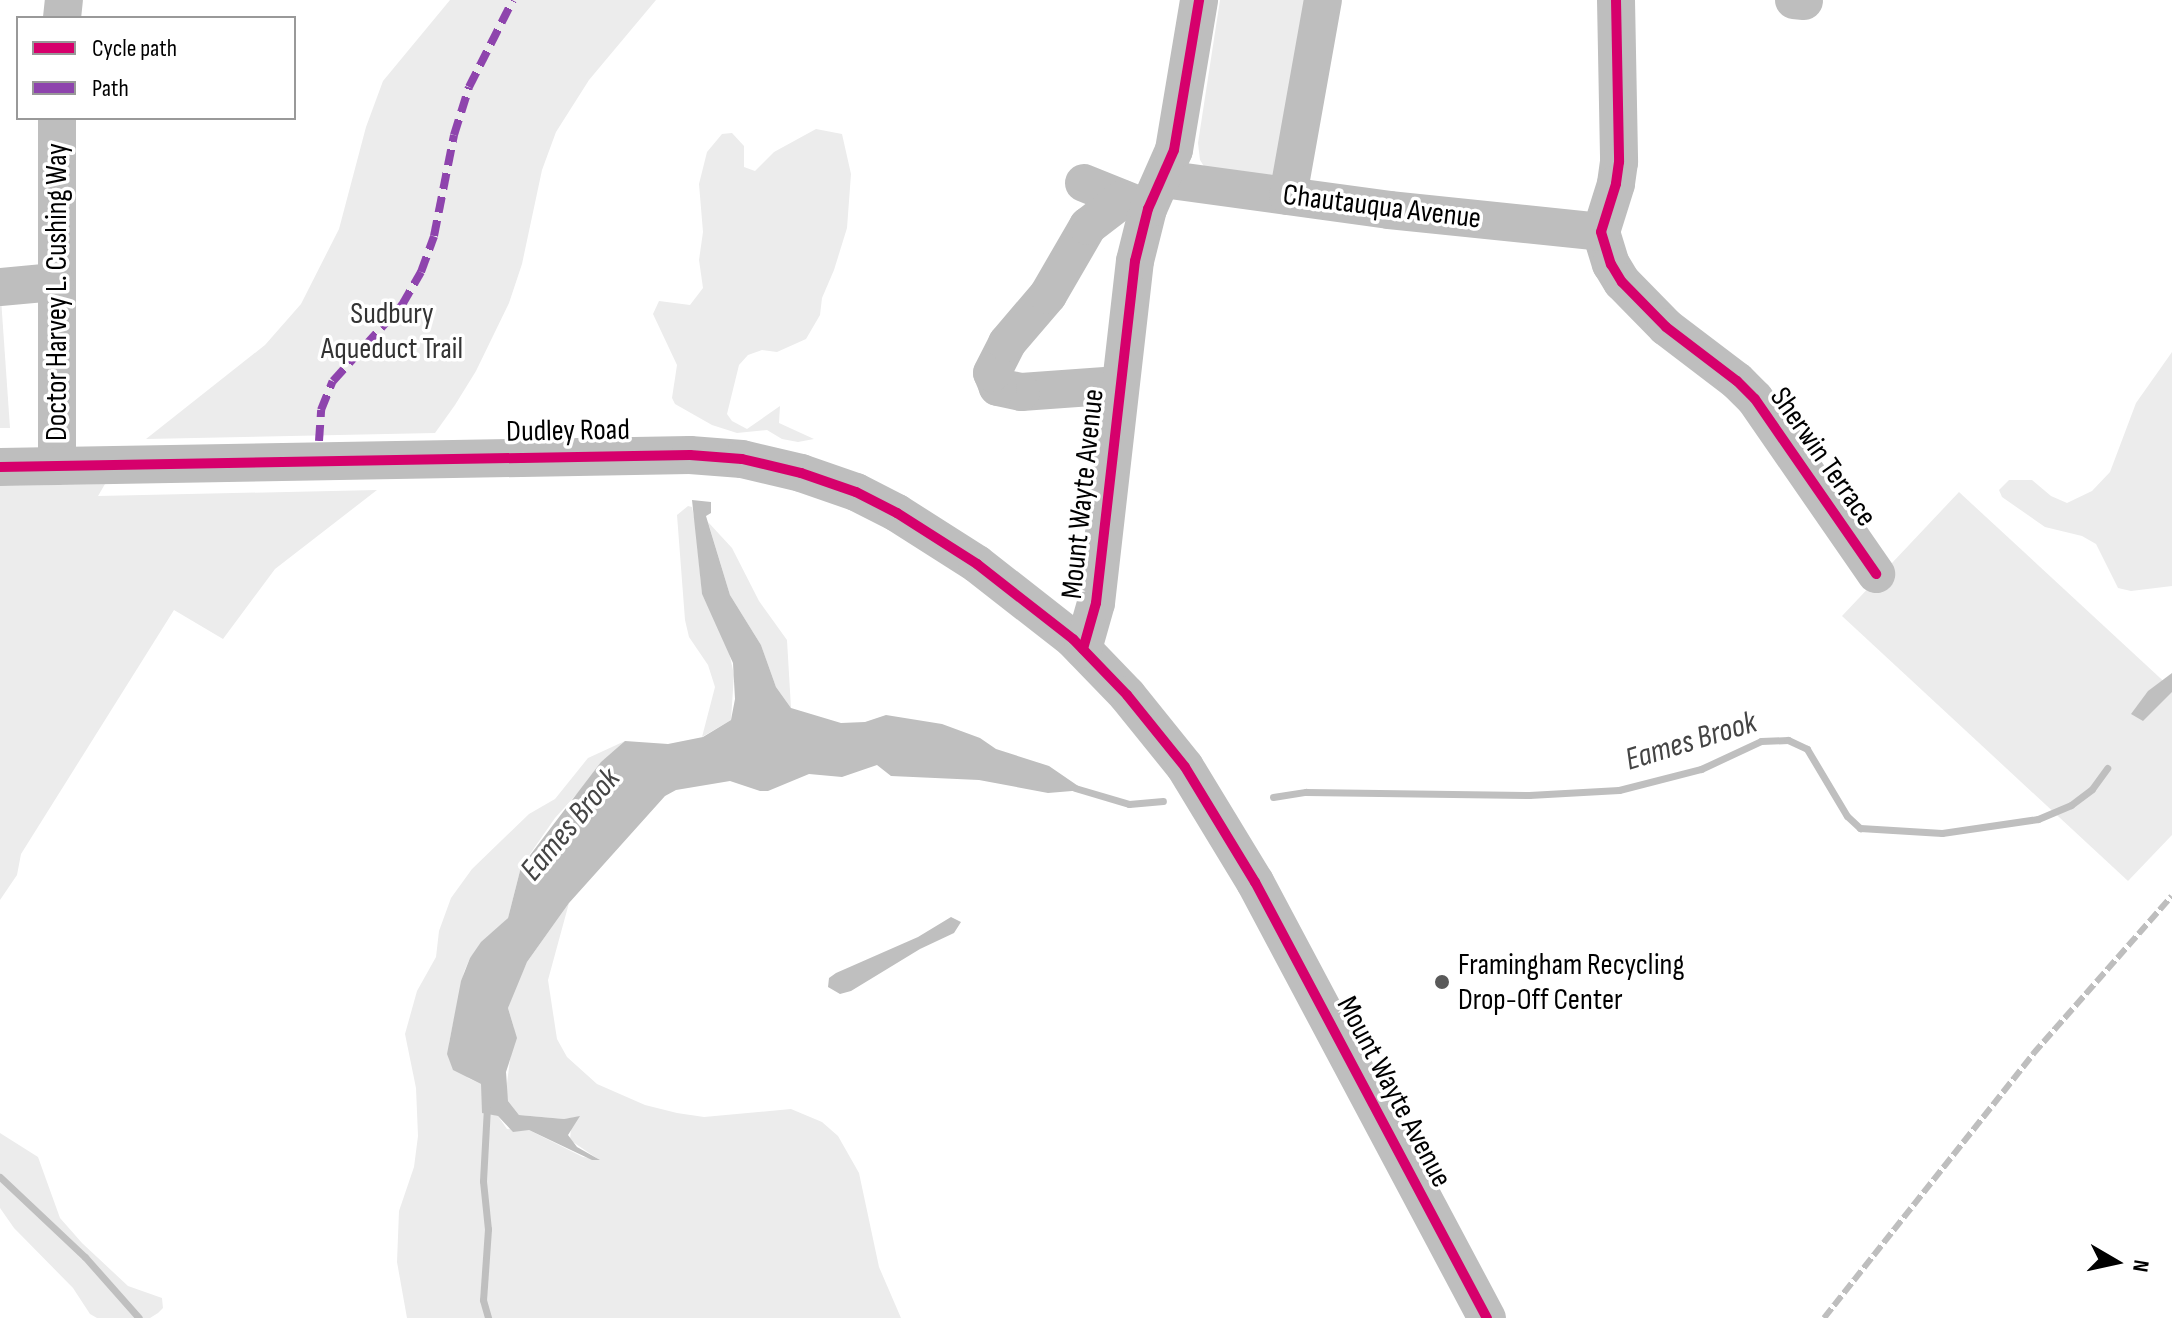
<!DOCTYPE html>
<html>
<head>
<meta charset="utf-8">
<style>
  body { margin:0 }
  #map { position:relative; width:2172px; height:1318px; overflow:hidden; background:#fff; font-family:"Sofia Sans Condensed",sans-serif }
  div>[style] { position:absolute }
  .green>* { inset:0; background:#ececec }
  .water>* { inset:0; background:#bfbfbf }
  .stream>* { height:7px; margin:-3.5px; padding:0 3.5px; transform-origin:3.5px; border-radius:3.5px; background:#bfbfbf }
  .minor>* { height:38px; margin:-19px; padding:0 19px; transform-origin:19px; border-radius:19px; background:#bebebe }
  .rail>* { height:6px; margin-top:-3px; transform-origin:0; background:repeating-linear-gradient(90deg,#bebebe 0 12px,transparent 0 16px) }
  .quiet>* { height:8px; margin-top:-4px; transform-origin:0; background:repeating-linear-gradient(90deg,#8e44ad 0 16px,transparent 0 24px) }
  .cycleway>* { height:10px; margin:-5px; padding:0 5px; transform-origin:5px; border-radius:5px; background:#d6006c }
  .dots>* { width:22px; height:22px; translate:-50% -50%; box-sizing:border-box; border:4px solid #fff; border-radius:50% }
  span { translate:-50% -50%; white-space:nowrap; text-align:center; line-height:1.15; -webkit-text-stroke:7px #fff; paint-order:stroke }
  .street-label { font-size:30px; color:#000 }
  .park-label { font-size:30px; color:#333 }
  .poi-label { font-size:30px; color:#000 }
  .left { translate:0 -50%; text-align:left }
  .water-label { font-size:32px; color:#444; font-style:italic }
  .legend { position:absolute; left:16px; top:16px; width:280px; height:104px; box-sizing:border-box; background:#fff; border:2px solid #999; margin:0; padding:10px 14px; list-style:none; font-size:24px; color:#000 }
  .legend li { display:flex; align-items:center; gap:16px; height:40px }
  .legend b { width:40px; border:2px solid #999 }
  .north { position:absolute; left:2076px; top:1222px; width:80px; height:80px; -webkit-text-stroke:6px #fff; paint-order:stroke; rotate:99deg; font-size:22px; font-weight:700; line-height:32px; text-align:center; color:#000 }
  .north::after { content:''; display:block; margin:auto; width:28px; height:36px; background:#000; clip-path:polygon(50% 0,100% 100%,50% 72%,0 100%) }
</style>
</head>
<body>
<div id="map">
  <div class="green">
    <div style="clip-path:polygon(450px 0,656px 0,589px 80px,556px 132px,542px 170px,522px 264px,509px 303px,476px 371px,455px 405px,435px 433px,146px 439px,265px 345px,301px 304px,339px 229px,366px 127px,383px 81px)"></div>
    <div style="clip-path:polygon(1220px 0,1312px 0,1278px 176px,1205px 168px,1200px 160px,1198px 143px)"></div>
    <div style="clip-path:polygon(816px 129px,842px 134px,851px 174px,847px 228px,834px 270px,822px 298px,820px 315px,806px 339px,777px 352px,762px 350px,748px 355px,739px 365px,727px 414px,732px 421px,747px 429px,780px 406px,779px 423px,814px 439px,798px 442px,782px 439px,767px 430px,737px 433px,712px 425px,675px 404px,672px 398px,677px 365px,653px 314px,659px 301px,690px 305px,703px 288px,699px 260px,703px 232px,699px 184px,707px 152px,722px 134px,732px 133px,744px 146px,744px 167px,755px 171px,774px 152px)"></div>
    <div style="clip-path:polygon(0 284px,10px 428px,0 428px)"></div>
    <div style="clip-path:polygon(2172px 352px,2172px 586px,2131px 591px,2118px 588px,2096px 544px,2082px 536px,2045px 527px,2002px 497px,1999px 490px,2009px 480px,2032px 480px,2051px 496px,2067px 503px,2092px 491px,2110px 472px,2136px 403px)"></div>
    <div style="clip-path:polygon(105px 484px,98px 496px,377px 490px,275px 569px,223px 639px,174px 610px,21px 854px,17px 875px,0 900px,0 486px)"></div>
    <div style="clip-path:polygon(1959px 492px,2172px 689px,2172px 835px,2128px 881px,1842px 616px)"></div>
    <div style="clip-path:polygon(688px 506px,692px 507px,695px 522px,702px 594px,728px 647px,734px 675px,731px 720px,702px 737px,715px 687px,708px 665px,689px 637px,685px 620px,677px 515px)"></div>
    <div style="clip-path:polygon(708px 522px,732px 548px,759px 601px,787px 640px,791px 708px,776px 687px,761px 645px,730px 595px)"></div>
    <div style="clip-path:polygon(625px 741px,555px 818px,521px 867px,508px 918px,470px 958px,464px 972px,449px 1043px,468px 1078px,481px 1084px,487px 1113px,498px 1116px,507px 1129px,529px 1130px,583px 1157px,598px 1159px,570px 1140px,571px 1127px,578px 1117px,564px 1119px,519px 1115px,508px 1101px,506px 1091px,514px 1028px,508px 1008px,512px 994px,527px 962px,569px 903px,548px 980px,557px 1039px,567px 1057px,597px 1084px,645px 1105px,677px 1113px,704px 1117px,791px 1109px,822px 1122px,838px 1136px,859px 1173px,879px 1267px,901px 1318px,407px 1318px,397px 1262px,399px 1211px,414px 1167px,418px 1136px,416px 1088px,405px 1034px,417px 991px,436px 957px,439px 931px,451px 898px,472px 869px,529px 814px,555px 799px,588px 758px)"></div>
    <div style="clip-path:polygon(0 1133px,38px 1157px,60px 1218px,82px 1243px,128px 1286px,162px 1298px,163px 1308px,158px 1313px,150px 1318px,97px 1318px,90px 1314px,73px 1288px,14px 1228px,0 1208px)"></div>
  </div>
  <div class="water">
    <div style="clip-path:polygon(692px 500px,711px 502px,711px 513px,706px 516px,730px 595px,761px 645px,776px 687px,791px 708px,841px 723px,865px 722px,886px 715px,942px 724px,980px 738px,996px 749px,1049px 766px,1084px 790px,1048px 793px,979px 780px,891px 776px,877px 765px,842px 777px,809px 774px,768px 791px,760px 791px,730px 781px,676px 790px,665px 796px,569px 903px,527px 962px,508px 1008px,517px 1038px,506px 1072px,508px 1101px,519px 1115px,564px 1119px,580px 1116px,568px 1135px,577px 1147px,600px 1160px,592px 1160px,529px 1130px,513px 1132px,498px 1116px,482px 1113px,481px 1084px,453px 1070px,447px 1054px,461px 981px,470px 958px,481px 942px,508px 918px,521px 867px,601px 762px,625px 741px,668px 744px,703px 737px,731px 720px,735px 699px,733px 663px,702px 594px)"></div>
    <div style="clip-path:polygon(2172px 673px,2172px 692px,2143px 721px,2131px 714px,2148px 691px)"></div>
    <div style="clip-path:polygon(951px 917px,961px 922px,954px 933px,920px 949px,851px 991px,840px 994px,828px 987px,829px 978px,836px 973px,918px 937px)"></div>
  </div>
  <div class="stream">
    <div style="left:1075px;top:788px;width:56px;rotate:16.5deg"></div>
    <div style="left:1129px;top:804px;width:34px;rotate:-5deg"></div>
    <div style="left:1273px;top:797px;width:33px;rotate:-9deg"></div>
    <div style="left:1306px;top:792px;width:223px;rotate:0.8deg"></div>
    <div style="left:1529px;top:795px;width:90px;rotate:-3.2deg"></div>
    <div style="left:1619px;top:790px;width:85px;rotate:-14.4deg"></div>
    <div style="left:1701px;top:769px;width:66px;rotate:-25deg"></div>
    <div style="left:1761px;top:741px;width:27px;rotate:-2deg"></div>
    <div style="left:1788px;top:740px;width:21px;rotate:25deg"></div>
    <div style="left:1807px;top:749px;width:78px;rotate:59.2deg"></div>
    <div style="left:1847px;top:816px;width:18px;rotate:43deg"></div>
    <div style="left:1860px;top:828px;width:82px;rotate:3.5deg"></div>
    <div style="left:1942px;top:833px;width:97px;rotate:-8.3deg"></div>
    <div style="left:2038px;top:819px;width:36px;rotate:-23deg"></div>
    <div style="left:2071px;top:805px;width:26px;rotate:-37deg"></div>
    <div style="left:2092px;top:789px;width:26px;rotate:-54deg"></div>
    <div style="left:487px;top:1107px;width:74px;rotate:93.1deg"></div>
    <div style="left:483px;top:1181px;width:48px;rotate:84.1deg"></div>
    <div style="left:488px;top:1229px;width:71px;rotate:94deg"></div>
    <div style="left:483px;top:1300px;width:19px;rotate:74deg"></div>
    <div style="left:0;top:1177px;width:117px;rotate:43.3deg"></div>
    <div style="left:85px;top:1257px;width:81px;rotate:48.5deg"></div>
  </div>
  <div class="minor">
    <div style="left:1616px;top:0;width:162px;rotate:88.9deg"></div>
    <div style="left:1619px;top:162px;width:22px;rotate:98deg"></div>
    <div style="left:1616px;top:184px;width:50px;rotate:107.4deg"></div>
    <div style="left:1601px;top:232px;width:34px;rotate:73deg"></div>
    <div style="left:1611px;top:264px;width:21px;rotate:59deg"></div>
    <div style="left:1622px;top:282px;width:63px;rotate:45.6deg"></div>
    <div style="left:1666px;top:327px;width:89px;rotate:37.3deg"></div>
    <div style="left:1737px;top:381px;width:25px;rotate:45deg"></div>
    <div style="left:1755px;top:399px;width:213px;rotate:55.3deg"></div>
    <div style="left:1794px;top:0;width:10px;rotate:6deg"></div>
    <div style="left:62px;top:18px;width:18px;rotate:-84deg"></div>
    <div style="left:57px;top:118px;width:348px;rotate:90deg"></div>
    <div style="left:1163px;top:179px;width:228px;rotate:7.8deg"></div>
    <div style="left:1389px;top:210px;width:213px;rotate:5.9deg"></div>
    <div style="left:1084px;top:183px;width:61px;rotate:22deg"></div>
    <div style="left:1288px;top:196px;width:199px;rotate:-79.9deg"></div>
    <div style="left:0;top:287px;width:55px;rotate:-5.2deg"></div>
    <div style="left:1119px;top:385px;width:98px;rotate:175.9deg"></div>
    <div style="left:1021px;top:392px;width:24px;rotate:-168deg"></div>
    <div style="left:998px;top:387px;width:15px;rotate:-113deg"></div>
    <div style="left:992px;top:373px;width:34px;rotate:-63deg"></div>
    <div style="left:1007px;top:343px;width:63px;rotate:-49.5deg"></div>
    <div style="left:1048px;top:295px;width:80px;rotate:-59.9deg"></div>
    <div style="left:1088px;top:226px;width:44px;rotate:-37.6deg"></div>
    <div style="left:0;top:467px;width:690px;rotate:-1deg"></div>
    <div style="left:690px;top:455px;width:52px;rotate:4.4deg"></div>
    <div style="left:742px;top:459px;width:61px;rotate:13.3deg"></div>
    <div style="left:801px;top:473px;width:58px;rotate:19.1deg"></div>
    <div style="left:856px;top:492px;width:46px;rotate:27.1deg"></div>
    <div style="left:897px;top:513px;width:95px;rotate:32.5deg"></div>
    <div style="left:977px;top:564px;width:122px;rotate:38deg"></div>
    <div style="left:1073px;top:639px;width:78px;rotate:46deg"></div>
    <div style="left:1127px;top:695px;width:92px;rotate:51.1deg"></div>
    <div style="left:1185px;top:767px;width:135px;rotate:58.7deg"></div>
    <div style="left:1255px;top:882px;width:494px;rotate:62deg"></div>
    <div style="left:1083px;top:649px;width:48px;rotate:-74.2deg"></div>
    <div style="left:1096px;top:603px;width:344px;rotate:-83.5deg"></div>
    <div style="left:1135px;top:261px;width:54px;rotate:-76deg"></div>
    <div style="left:1148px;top:209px;width:64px;rotate:-66.2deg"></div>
    <div style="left:1174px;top:150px;width:152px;rotate:-80.5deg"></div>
  </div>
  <div class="rail">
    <div style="left:1824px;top:1318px;width:337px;rotate:-51.6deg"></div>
    <div style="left:2033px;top:1054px;width:210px;rotate:-48.7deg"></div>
  </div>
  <div class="quiet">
    <div style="left:319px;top:441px;width:31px;rotate:-86deg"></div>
    <div style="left:321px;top:410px;width:31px;rotate:-68deg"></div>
    <div style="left:333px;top:381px;width:103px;rotate:-47.8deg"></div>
    <div style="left:402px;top:305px;width:38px;rotate:-60deg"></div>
    <div style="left:421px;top:272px;width:38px;rotate:-70deg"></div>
    <div style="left:434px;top:236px;width:103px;rotate:-78.8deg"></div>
    <div style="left:454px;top:135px;width:50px;rotate:-72.6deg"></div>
    <div style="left:469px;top:87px;width:97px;rotate:-63.2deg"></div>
  </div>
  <div class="cycleway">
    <div style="left:1616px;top:0;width:162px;rotate:88.9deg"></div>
    <div style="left:1619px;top:162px;width:22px;rotate:98deg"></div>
    <div style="left:1616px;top:184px;width:50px;rotate:107.4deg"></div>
    <div style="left:1601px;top:232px;width:34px;rotate:73deg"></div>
    <div style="left:1611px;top:264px;width:21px;rotate:59deg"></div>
    <div style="left:1622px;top:282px;width:63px;rotate:45.6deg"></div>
    <div style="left:1666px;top:327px;width:89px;rotate:37.3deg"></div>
    <div style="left:1737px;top:381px;width:25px;rotate:45deg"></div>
    <div style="left:1755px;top:399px;width:213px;rotate:55.3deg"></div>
    <div style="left:0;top:467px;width:690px;rotate:-1deg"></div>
    <div style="left:690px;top:455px;width:52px;rotate:4.4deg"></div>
    <div style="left:742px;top:459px;width:61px;rotate:13.3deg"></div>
    <div style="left:801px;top:473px;width:58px;rotate:19.1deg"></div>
    <div style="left:856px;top:492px;width:46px;rotate:27.1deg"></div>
    <div style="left:897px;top:513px;width:95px;rotate:32.5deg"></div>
    <div style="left:977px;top:564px;width:122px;rotate:38deg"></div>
    <div style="left:1073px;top:639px;width:78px;rotate:46deg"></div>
    <div style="left:1127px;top:695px;width:92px;rotate:51.1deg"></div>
    <div style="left:1185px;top:767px;width:135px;rotate:58.7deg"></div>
    <div style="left:1255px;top:882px;width:494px;rotate:62deg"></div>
    <div style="left:1083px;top:649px;width:48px;rotate:-74.2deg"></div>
    <div style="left:1096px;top:603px;width:344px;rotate:-83.5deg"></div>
    <div style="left:1135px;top:261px;width:54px;rotate:-76deg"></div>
    <div style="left:1148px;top:209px;width:64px;rotate:-66.2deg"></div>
    <div style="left:1174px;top:150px;width:152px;rotate:-80.5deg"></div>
  </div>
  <div class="dots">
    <div style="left:1442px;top:982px;background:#595959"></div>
  </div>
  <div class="street-label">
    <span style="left:1382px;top:207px;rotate:7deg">Chautauqua Avenue</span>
    <span style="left:57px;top:292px;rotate:-90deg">Doctor Harvey L. Cushing Way</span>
    <span style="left:568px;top:431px;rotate:-1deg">Dudley Road</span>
    <span style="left:1823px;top:457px;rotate:55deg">Sherwin Terrace</span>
    <span style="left:1083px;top:494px;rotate:-84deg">Mount Wayte Avenue</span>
    <span style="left:1394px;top:1092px;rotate:62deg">Mount Wayte Avenue</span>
  </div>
  <div class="park-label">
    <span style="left:392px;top:331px">Sudbury<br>Aqueduct Trail</span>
  </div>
  <div class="poi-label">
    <span class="left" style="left:1458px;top:982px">Framingham Recycling<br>Drop-Off Center</span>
  </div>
  <div class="water-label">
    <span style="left:1691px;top:742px;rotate:-17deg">Eames Brook</span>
    <span style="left:571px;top:825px;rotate:-50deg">Eames Brook</span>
  </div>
  <ul class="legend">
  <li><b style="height:10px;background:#d6006c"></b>Cycle path</li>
  <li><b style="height:10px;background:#8e44ad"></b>Path</li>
  </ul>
  <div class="north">N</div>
</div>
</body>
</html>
